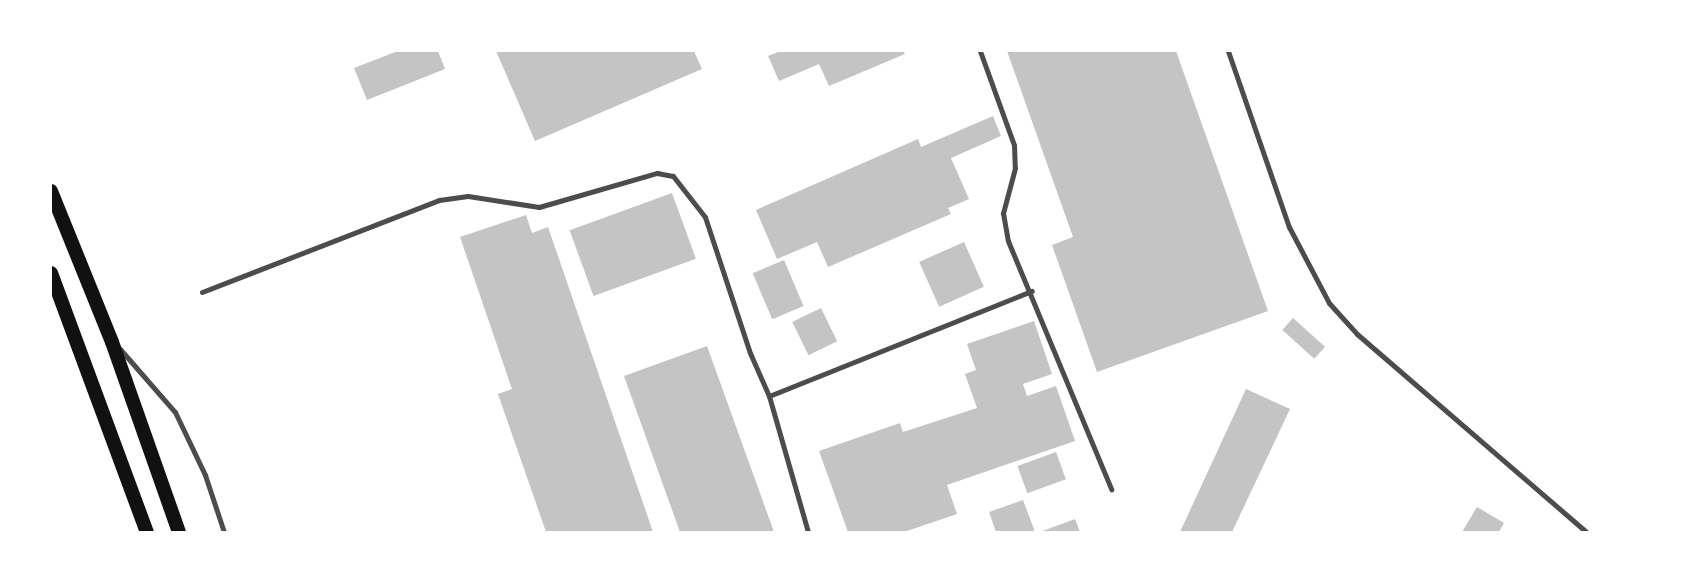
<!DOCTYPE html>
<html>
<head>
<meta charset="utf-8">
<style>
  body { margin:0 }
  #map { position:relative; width:1706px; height:583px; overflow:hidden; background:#fff; font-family:"IBM Plex Sans",sans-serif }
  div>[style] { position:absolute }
  .building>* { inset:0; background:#c4c4c4; transform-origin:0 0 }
  .service>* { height:5px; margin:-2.5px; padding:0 2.5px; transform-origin:2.5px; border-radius:2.5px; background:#4c4c4c }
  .secondary>* { height:14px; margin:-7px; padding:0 7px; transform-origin:7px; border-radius:7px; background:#111 }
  span { translate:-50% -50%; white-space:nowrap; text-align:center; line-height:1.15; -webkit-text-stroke:7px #fff; paint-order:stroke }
  .frame { position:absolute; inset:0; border:52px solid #fff; pointer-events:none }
</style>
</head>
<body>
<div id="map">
  <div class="building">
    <div style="clip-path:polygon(398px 51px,438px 51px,445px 69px,367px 100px,354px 68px)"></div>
    <div style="clip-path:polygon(496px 51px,694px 51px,702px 69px,535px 141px)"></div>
    <div style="clip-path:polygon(781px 51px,903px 51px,905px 54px,829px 86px,819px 64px,779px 81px,768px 56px)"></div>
    <div style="clip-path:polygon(1007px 51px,1176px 51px,1268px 311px,1097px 372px,1052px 245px,1073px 237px)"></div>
    <div style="clip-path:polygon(993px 116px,1001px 136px,951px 158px,969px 199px,948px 208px,951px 214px,828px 267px,817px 242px,777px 259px,756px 210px,918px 139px,921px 147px)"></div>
    <div style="left:672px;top:193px;width:70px;height:109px;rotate:70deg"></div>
    <div style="clip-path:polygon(526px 215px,532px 233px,548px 227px,653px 532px,546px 532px,498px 394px,512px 389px,460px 237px)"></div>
    <div style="left:964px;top:242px;width:49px;height:49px;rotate:66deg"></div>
    <div style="left:784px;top:260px;width:50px;height:34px;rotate:67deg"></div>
    <div style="left:821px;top:308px;width:37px;height:32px;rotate:64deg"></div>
    <div style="left:1293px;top:318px;width:43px;height:16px;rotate:42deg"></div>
    <div style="clip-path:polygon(1034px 321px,1052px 374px,1023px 384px,1027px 396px,1056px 386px,1075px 441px,947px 485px,957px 514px,904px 532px,848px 532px,819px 451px,900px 423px,903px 432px,977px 408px,965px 374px,976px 370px,967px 344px)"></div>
    <div style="clip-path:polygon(707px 346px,774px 532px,680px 532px,624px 376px)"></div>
    <div style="clip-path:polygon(1246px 389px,1290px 409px,1232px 532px,1180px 532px)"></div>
    <div style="left:1056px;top:452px;width:29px;height:41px;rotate:70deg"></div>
    <div style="clip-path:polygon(1023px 500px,1035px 532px,996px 532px,989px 512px)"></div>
    <div style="clip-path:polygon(1477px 507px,1504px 523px,1499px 532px,1462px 532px)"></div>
    <div style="clip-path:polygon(1075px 519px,1080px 532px,1040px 532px)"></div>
  </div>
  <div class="service">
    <div style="left:980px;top:51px;width:100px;rotate:70.1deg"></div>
    <div style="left:1014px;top:145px;width:23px;rotate:88deg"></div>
    <div style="left:1015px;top:168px;width:47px;rotate:104.9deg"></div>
    <div style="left:1003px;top:213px;width:28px;rotate:80deg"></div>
    <div style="left:1008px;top:241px;width:269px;rotate:67.4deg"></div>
    <div style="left:1228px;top:51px;width:186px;rotate:70.9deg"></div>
    <div style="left:1289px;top:227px;width:86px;rotate:62.2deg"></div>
    <div style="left:1329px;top:303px;width:42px;rotate:47.9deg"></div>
    <div style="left:1357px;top:334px;width:303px;rotate:40.8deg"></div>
    <div style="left:202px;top:292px;width:254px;rotate:-21.2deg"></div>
    <div style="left:439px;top:200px;width:29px;rotate:-8deg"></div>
    <div style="left:468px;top:196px;width:72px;rotate:8.8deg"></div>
    <div style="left:539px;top:207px;width:123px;rotate:-16.1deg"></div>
    <div style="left:657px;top:173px;width:16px;rotate:11deg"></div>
    <div style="left:673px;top:176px;width:52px;rotate:52deg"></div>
    <div style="left:705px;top:217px;width:143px;rotate:71.7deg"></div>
    <div style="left:750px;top:353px;width:47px;rotate:66.2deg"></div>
    <div style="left:769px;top:396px;width:141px;rotate:74deg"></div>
    <div style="left:120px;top:349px;width:84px;rotate:48.9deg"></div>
    <div style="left:175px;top:412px;width:70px;rotate:64.5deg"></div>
    <div style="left:205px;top:475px;width:60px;rotate:71.6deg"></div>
    <div style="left:769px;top:396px;width:283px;rotate:-21.8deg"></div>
  </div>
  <div class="secondary">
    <div style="left:51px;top:191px;width:163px;rotate:68deg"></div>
    <div style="left:112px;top:342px;width:201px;rotate:70.6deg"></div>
    <div style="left:51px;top:273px;width:276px;rotate:69.7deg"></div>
  </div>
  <div class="frame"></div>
</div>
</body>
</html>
